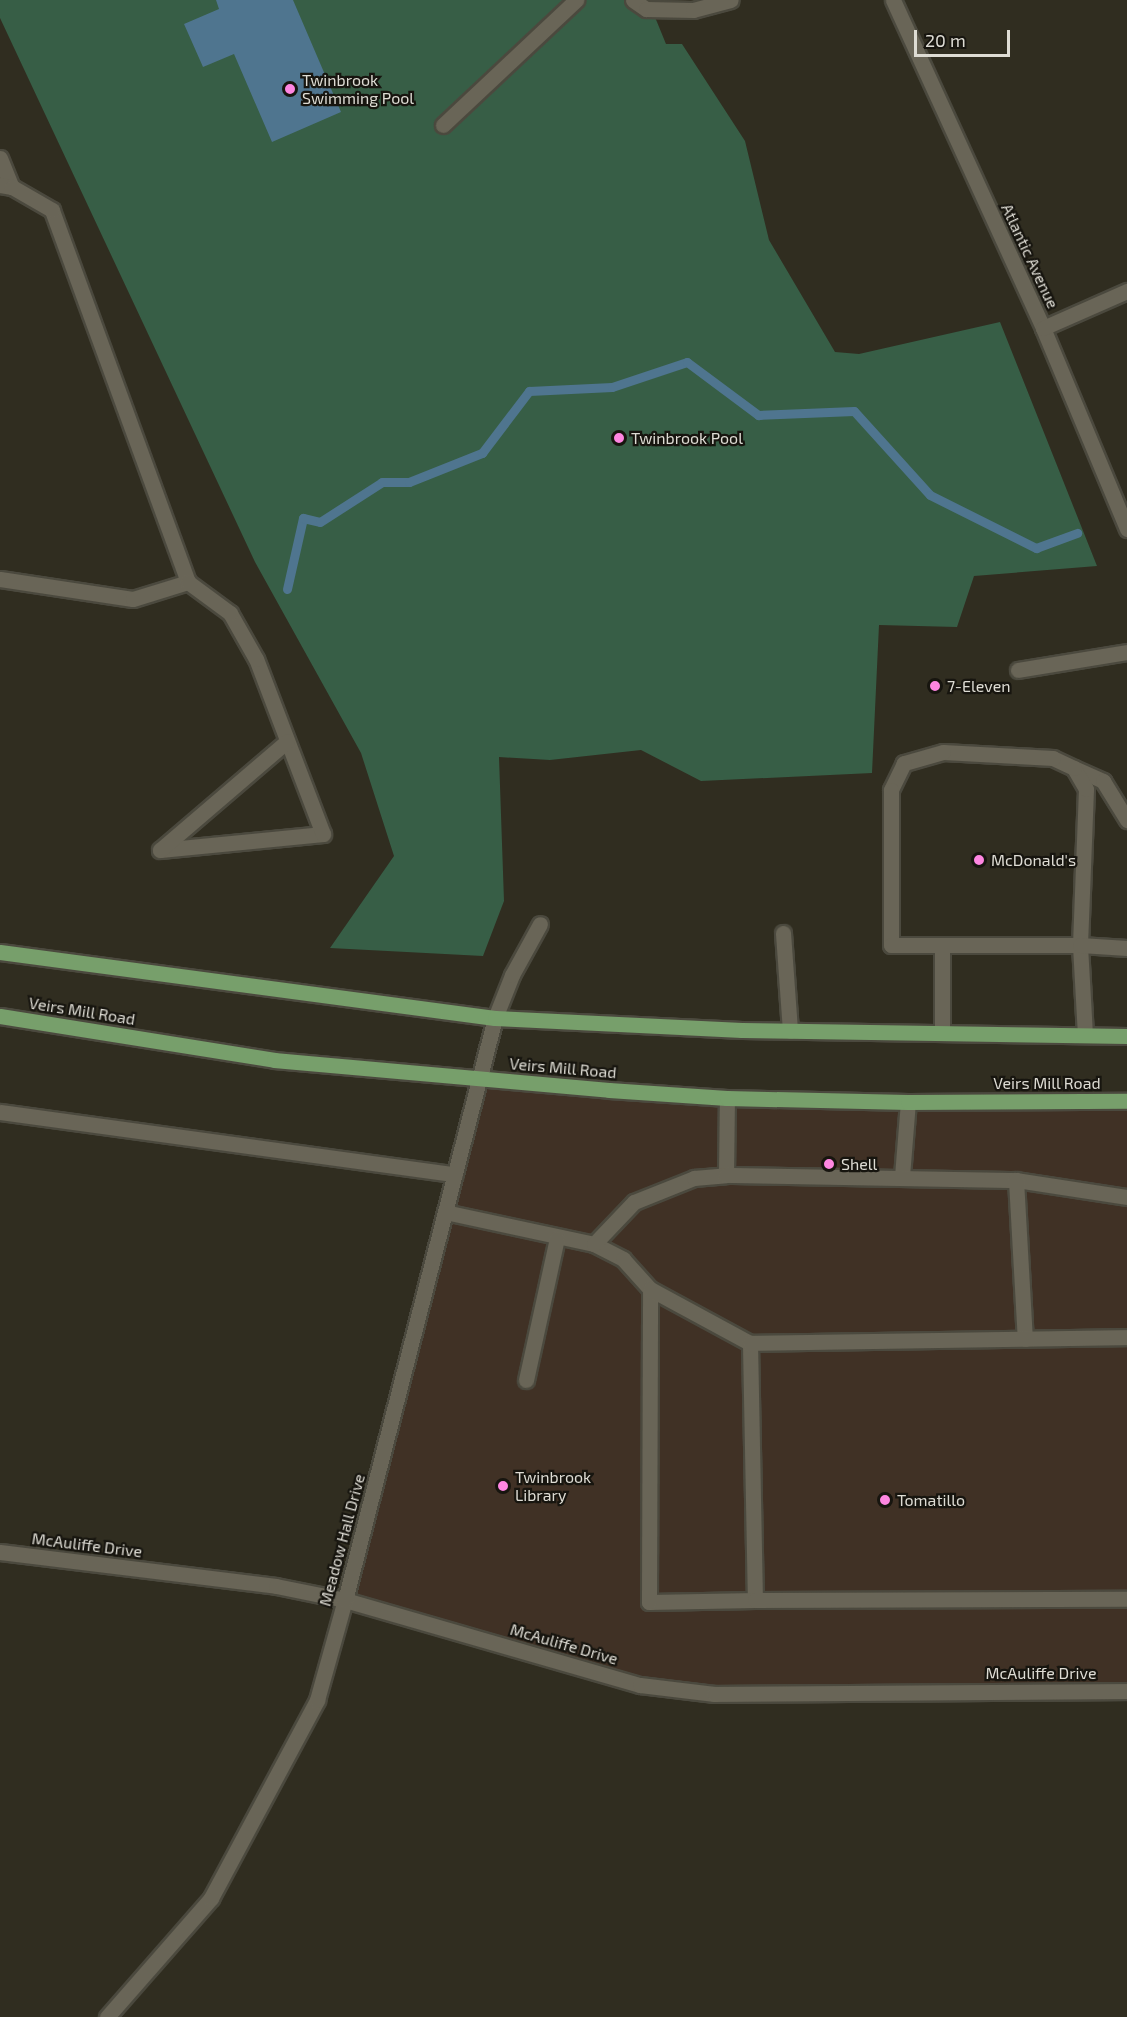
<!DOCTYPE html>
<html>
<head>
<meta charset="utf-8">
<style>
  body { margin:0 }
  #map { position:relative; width:1127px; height:2017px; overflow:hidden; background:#302d20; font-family:"Exo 2",sans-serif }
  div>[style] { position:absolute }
  .commercial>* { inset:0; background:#403125 }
  .green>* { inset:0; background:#375e46 }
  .water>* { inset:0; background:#4f758f }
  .stream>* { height:9px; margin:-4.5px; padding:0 4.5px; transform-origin:4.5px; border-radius:4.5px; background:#4f758f }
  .roads { filter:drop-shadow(2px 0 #4b493e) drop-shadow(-2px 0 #4b493e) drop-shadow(0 2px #4b493e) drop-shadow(0 -2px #4b493e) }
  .minor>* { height:15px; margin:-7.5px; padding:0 7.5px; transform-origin:7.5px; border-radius:7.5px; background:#696557 }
  .major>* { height:15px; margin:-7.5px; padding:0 7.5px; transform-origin:7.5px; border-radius:7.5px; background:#779f6b }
  .dots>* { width:16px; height:16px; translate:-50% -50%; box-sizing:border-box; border:3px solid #17150f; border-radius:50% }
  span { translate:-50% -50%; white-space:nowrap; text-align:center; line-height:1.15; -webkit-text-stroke:4.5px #17150f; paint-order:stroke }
  .poi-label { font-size:16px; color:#dedcd4 }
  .left { translate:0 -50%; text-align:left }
  .street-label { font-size:16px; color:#dedcd4 }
  .scale { position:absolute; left:914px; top:30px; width:96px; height:27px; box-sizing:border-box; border:3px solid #dedcd4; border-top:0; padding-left:8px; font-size:18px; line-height:21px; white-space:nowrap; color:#dedcd4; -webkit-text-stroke:4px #17150f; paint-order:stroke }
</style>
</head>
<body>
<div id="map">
  <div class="commercial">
    <div style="clip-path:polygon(480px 1078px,609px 1090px,1127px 1101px,1127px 1691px,714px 1694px,640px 1685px,345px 1600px)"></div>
  </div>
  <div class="green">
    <div style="clip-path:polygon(0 0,648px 0,666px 44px,682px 44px,745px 141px,769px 240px,835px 352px,859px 354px,1000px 322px,1097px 566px,974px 576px,957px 627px,879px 625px,872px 773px,701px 781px,641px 750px,550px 760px,499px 757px,504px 901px,483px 956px,330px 948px,394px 856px,361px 753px,255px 562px,0 18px)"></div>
  </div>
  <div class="water">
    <div style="clip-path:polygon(216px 0,293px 0,341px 112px,272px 142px,234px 54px,203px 67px,184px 24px,219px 9px)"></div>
  </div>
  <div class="stream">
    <div style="left:287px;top:589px;width:73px;rotate:-77.3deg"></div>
    <div style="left:303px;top:518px;width:17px;rotate:13deg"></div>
    <div style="left:320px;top:522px;width:74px;rotate:-32.8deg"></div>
    <div style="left:382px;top:482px;width:27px"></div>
    <div style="left:409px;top:482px;width:79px;rotate:-21.7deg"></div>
    <div style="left:482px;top:453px;width:78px;rotate:-52.8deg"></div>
    <div style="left:529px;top:391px;width:83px;rotate:-2.8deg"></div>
    <div style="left:612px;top:387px;width:79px;rotate:-18.4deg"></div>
    <div style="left:687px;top:362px;width:89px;rotate:36.7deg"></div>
    <div style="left:758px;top:415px;width:96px;rotate:-2.4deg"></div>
    <div style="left:854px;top:411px;width:113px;rotate:47.9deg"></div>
    <div style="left:930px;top:495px;width:119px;rotate:26.6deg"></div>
    <div style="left:1036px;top:548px;width:44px;rotate:-20.1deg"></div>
  </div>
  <div class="roads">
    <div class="minor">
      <div style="left:633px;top:0;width:16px;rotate:35deg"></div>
      <div style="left:646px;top:9px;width:47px;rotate:1.2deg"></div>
      <div style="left:693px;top:10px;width:39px;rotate:-15deg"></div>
      <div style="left:893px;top:0;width:361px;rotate:65.4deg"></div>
      <div style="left:1043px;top:328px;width:218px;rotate:67.3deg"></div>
      <div style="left:443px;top:125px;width:183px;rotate:-43.2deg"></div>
      <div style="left:0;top:158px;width:31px;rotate:68deg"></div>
      <div style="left:12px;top:187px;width:12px;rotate:-171deg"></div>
      <div style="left:1043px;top:328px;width:92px;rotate:-23.8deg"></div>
      <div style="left:0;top:579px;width:134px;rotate:8.6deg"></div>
      <div style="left:133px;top:599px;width:58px;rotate:-17.2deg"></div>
      <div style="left:188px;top:582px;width:396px;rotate:-110.1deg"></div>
      <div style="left:52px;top:210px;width:46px;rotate:-150.1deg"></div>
      <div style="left:1018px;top:670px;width:110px;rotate:-9.4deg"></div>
      <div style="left:1074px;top:768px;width:32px;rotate:24deg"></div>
      <div style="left:1103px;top:781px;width:46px;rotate:58.4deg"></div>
      <div style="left:160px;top:850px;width:164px;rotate:-5.6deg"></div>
      <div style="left:323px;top:834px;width:187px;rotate:-110.9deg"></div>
      <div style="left:256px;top:659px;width:53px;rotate:-119.5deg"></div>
      <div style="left:230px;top:613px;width:52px;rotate:-143.6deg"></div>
      <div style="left:160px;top:850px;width:167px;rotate:-40.6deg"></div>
      <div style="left:783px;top:933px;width:98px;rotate:85.9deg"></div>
      <div style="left:942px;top:1031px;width:85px;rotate:-90deg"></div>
      <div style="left:1085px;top:1035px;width:90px;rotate:-93.2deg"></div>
      <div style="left:1080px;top:945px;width:156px;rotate:-87.8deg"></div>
      <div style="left:1086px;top:789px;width:24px;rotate:-120deg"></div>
      <div style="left:1074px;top:768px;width:23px;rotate:-155deg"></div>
      <div style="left:1053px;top:758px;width:110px;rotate:-176.9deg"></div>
      <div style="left:943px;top:752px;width:41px;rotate:164.2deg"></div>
      <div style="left:904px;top:763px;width:30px;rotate:116deg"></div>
      <div style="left:891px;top:790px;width:155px;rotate:90deg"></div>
      <div style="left:891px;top:945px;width:189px"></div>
      <div style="left:1080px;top:945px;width:47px;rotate:3.7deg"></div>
      <div style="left:0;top:1112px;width:459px;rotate:7.8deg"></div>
      <div style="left:726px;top:1175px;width:77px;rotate:-89.3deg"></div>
      <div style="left:902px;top:1176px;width:74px;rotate:-85.4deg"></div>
      <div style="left:1016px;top:1180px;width:112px;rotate:8.7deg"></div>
      <div style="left:445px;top:1212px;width:152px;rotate:12.1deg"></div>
      <div style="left:594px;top:1244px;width:33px;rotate:27deg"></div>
      <div style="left:623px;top:1259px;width:40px;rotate:48deg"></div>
      <div style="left:594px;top:1244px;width:58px;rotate:-46.4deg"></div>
      <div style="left:634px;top:1202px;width:65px;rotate:-21.8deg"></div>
      <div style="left:694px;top:1178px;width:32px;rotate:-5deg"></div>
      <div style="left:726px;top:1175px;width:290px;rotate:1deg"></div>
      <div style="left:1016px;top:1180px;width:159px;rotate:86.8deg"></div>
      <div style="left:750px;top:1343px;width:257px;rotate:88.9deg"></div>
      <div style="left:755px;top:1600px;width:106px;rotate:178.9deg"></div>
      <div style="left:649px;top:1602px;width:313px;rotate:-89.8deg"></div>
      <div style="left:650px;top:1289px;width:114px;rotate:28.4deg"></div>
      <div style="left:750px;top:1343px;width:377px;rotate:-0.9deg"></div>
      <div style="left:526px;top:1380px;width:145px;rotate:-77.7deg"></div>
      <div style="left:0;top:1552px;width:278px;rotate:7deg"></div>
      <div style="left:276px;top:1586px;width:70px;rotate:11.5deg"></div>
      <div style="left:345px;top:1600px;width:307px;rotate:16.1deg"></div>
      <div style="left:640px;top:1685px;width:75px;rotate:6.9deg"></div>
      <div style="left:714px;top:1694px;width:413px;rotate:-0.4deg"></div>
      <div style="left:755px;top:1600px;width:372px;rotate:-0.2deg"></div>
      <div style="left:107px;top:2017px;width:158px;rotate:-48.8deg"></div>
      <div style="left:211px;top:1898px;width:225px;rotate:-61.8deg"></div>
      <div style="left:317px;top:1700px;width:104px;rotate:-74.4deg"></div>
      <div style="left:345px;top:1600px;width:601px;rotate:-75.55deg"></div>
      <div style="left:495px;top:1018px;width:46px;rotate:-68.4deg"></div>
      <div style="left:512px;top:975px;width:58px;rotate:-61.2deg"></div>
    </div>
    <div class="major">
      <div style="left:0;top:952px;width:499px;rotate:7.6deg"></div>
      <div style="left:495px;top:1018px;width:247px;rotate:2.8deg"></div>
      <div style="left:742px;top:1030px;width:385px;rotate:0.9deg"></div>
      <div style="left:0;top:1016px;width:278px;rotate:9.1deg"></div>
      <div style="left:274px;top:1060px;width:336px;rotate:5.1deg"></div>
      <div style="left:609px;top:1090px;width:118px;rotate:3.9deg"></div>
      <div style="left:727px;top:1098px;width:181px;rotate:1.3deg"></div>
      <div style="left:908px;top:1102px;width:219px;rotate:-0.3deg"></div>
    </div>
  </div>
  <div class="dots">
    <div style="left:290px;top:89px;background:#fe86e1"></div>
    <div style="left:619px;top:438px;background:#fe86e1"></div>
    <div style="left:935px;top:686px;background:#fe86e1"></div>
    <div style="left:979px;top:860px;background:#fe86e1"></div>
    <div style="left:829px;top:1164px;background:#fe86e1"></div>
    <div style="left:503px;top:1486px;background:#fe86e1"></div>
    <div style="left:885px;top:1500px;background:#fe86e1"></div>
  </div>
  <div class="poi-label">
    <span class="left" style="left:302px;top:89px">Twinbrook<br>Swimming Pool</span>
    <span class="left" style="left:631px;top:438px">Twinbrook Pool</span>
    <span class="left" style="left:947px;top:686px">7-Eleven</span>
    <span class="left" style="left:991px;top:860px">McDonald's</span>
    <span class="left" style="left:841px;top:1164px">Shell</span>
    <span class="left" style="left:515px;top:1486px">Twinbrook<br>Library</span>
    <span class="left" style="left:897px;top:1500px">Tomatillo</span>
  </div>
  <div class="street-label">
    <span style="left:1030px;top:256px;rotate:65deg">Atlantic Avenue</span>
    <span style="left:82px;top:1011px;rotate:9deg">Veirs Mill Road</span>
    <span style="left:563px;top:1068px;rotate:5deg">Veirs Mill Road</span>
    <span style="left:1047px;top:1083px">Veirs Mill Road</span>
    <span style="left:342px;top:1540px;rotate:-75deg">Meadow Hall Drive</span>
    <span style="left:87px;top:1545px;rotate:7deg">McAuliffe Drive</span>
    <span style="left:564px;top:1644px;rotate:16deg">McAuliffe Drive</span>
    <span style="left:1041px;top:1673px">McAuliffe Drive</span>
  </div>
  <div class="scale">20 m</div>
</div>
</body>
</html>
